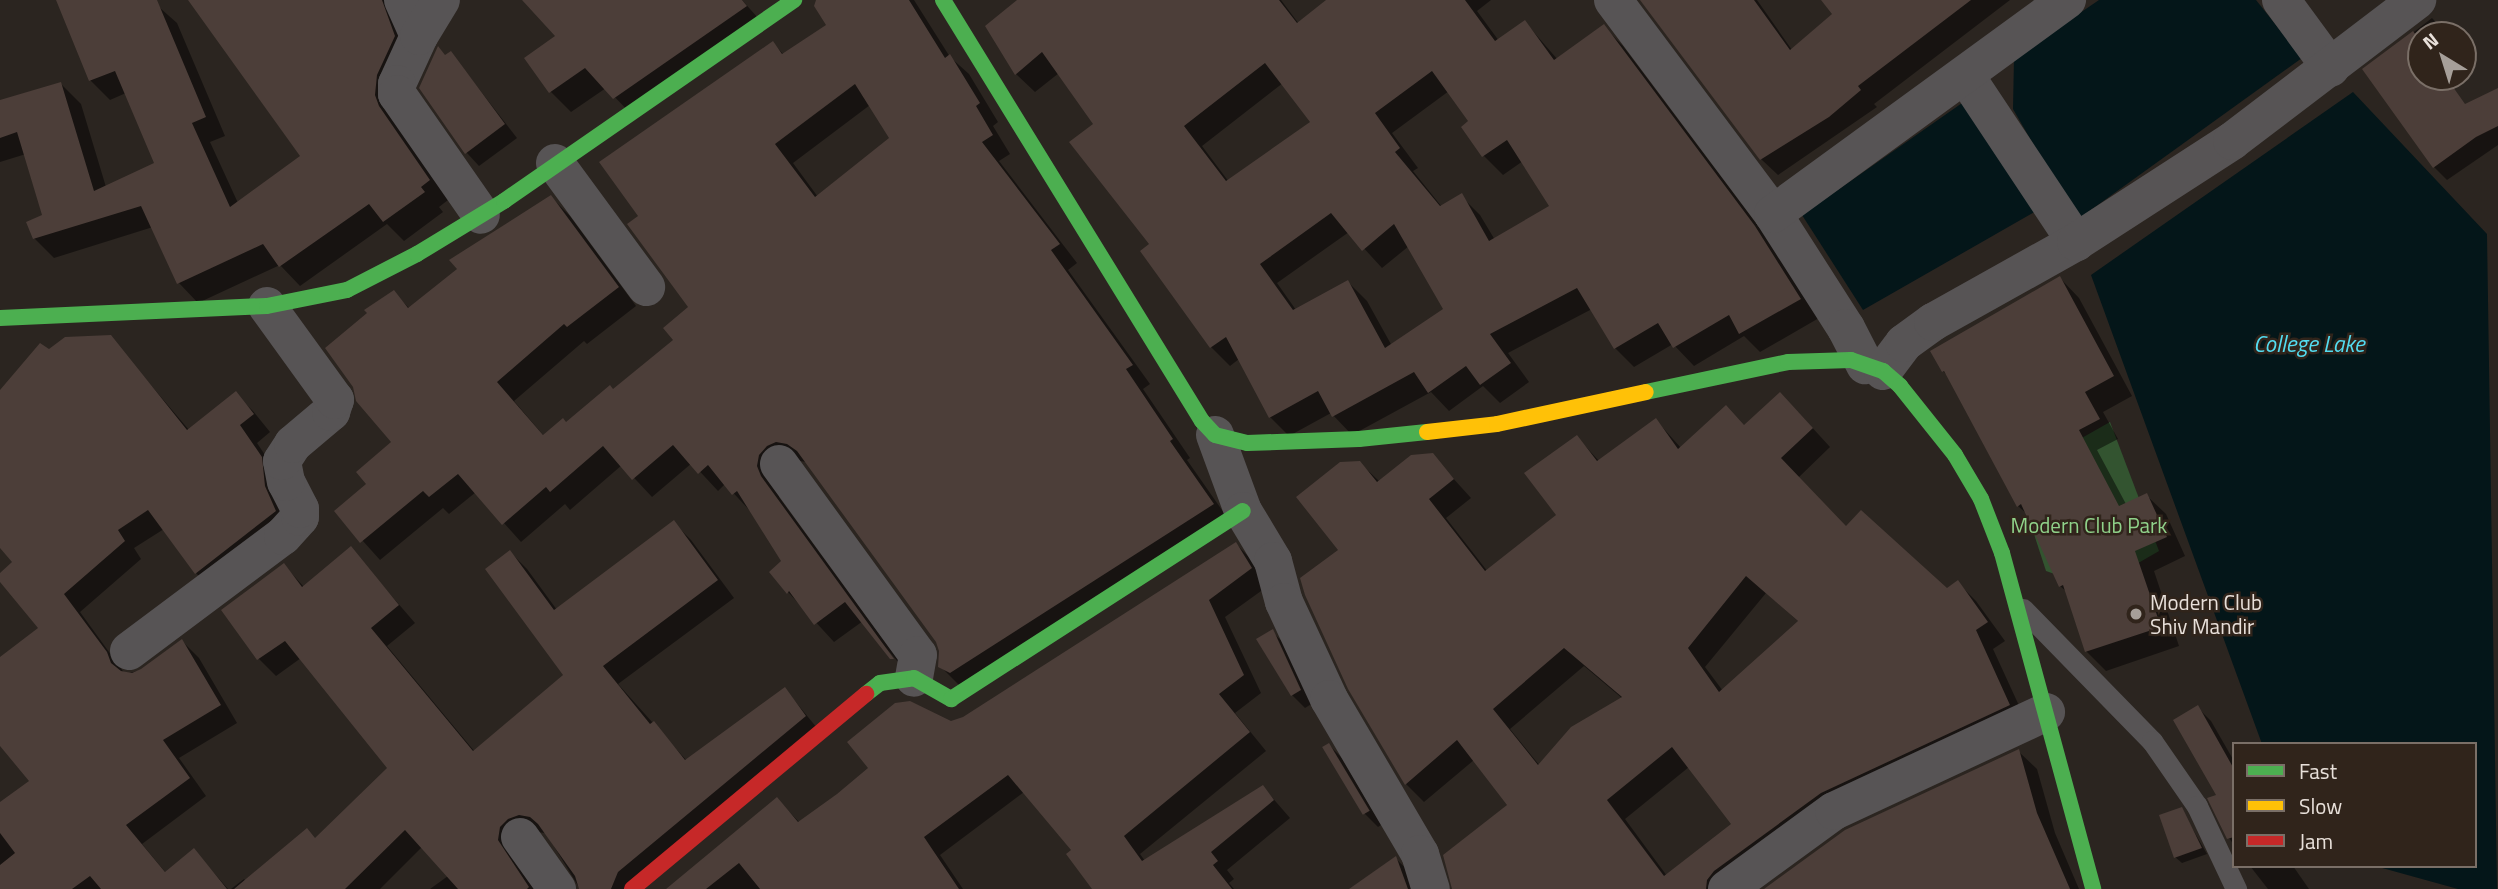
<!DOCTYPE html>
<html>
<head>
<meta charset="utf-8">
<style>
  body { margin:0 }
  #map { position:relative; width:2498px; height:889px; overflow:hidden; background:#2b2520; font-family:"Titillium Web",sans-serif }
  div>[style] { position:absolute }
  .green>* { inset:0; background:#335430 }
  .water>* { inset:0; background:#041619 }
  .shadow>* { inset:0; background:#0007 }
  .building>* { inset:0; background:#4c3e39; transform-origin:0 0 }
  .lane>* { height:21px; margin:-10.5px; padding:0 10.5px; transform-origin:10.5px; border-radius:10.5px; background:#575455 }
  .street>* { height:38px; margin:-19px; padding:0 19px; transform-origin:19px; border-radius:19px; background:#575455 }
  .fast>* { height:16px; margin:-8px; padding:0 8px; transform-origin:8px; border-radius:8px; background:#4caf50 }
  .slow>* { height:16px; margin:-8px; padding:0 8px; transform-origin:8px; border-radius:8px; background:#ffc107 }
  .jam>* { height:16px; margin:-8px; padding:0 8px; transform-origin:8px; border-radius:8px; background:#c62828 }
  .dots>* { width:19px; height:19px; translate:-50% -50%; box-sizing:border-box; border:4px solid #30241b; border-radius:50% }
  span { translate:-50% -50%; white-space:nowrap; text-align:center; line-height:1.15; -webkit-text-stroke:5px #30241b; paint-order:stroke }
  .park-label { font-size:21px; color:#90d28a }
  .poi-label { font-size:21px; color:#e8e0da }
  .left { translate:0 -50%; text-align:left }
  .water-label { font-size:23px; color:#53dcf0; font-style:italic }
  .legend { position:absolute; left:2232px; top:742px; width:245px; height:126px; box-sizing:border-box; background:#30241b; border:2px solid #7a6f67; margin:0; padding:9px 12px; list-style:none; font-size:21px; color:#e8e0da }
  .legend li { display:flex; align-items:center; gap:14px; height:35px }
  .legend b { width:35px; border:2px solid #7a6f67 }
  .north { position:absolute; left:2407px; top:21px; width:70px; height:70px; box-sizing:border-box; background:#30241b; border:2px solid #7a6f67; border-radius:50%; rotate:322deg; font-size:19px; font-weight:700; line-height:28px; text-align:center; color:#e8e0da }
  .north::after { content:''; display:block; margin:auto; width:24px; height:32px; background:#a69f99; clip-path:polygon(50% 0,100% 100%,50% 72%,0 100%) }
</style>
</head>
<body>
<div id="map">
  <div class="green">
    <div style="clip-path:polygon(2110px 422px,2159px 551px,2095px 588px,2046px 571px,2015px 476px)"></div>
  </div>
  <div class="water">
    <div style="clip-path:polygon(2099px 0,2256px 0,2302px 58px,2077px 220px,2013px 109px,2014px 58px)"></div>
    <div style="clip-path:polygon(2353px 92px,2487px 234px,2497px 889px,2458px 889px,2375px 866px,2475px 866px,2475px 744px,2262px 744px,2091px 275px)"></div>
    <div style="clip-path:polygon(1975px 94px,2038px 210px,1863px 310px,1802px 215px)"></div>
  </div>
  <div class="shadow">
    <div style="clip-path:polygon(74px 0,151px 0,177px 23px,225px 136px,210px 142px,238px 203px,303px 156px,190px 0,413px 0,396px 95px,448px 200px,439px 207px,443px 212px,404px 241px,387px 224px,300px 286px,280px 265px,198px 303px,179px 283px,153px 227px,54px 258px,34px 238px,44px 216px,26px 154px,0 162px,0 102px,61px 84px,81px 104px,106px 187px,156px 164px,126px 93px,110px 100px,90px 80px)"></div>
    <div style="clip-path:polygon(524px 0,742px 0,766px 27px,635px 118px,606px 88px,571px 112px,551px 92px,527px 59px,558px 36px)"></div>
    <div style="clip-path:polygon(evenodd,816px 0,914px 0,950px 57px,969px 74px,998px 122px,993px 126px,1010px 154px,999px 161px,1077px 263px,1068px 270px,1150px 384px,1143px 389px,1190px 458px,1187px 460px,1231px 523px,959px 685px,940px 666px,941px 650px,937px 641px,806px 462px,795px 460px,779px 497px,910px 676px,863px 621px,834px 642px,788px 592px,784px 561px,752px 513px,725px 484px,718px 491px,692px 463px,652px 497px,622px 465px,570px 510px,565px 504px,521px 542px,476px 492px,449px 514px,443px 508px,380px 560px,336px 511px,369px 484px,394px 442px,394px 293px,410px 309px,551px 197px,570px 216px,636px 306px,587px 344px,584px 341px,514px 401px,544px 436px,566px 424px,613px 391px,675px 340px,690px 307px,640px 216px,773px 43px,784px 55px,829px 25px,816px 0,870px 105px,891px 138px,818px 197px,793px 163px,870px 105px)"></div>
    <div style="clip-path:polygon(evenodd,1019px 0,1281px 0,1299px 24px,1332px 0,1491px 0,1477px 11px,1499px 41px,1525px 22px,1558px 60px,1604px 27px,1623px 46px,1774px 247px,1819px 318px,1760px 352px,1744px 336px,1694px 366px,1673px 344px,1634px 367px,1615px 348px,1592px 309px,1508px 353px,1529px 382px,1500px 403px,1483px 386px,1449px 411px,1431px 392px,1352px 435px,1331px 413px,1289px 436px,1270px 417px,1239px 359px,1230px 366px,1211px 347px,1152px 244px,1095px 124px,1059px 73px,1035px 92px,1016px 74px,1019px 0,1283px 83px,1313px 122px,1229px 182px,1202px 146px,1283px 83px,1019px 0,1449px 91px,1471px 122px,1463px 127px,1484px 156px,1503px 175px,1523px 161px,1551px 206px,1495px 240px,1480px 215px,1461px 196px,1442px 207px,1413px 171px,1418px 168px,1392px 133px,1449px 91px,1019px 0,1349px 232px,1382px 268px,1409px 246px,1445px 310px,1392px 346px,1367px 301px,1348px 282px,1296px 310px,1277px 283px,1349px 232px)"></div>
    <div style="clip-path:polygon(1643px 0,1757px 0,1792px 50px,1834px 14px,1824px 0,2010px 0,1874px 104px,1877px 107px,1778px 175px,1761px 159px)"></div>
    <div style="clip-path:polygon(2432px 18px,2448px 35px,2421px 35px,2421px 77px,2450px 77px,2401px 113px,2365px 70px)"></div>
    <div style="clip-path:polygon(451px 53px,517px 138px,479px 166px,467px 153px,446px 57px)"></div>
    <div style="clip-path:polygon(2463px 56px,2469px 63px,2463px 67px)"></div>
    <div style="clip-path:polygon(2498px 90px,2498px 145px,2447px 180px,2434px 167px)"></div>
    <div style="clip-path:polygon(2060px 278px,2079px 298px,2132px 396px,2103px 412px,2118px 439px,2097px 450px,2126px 504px,2146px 495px,2166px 514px,2185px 556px,2154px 571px,2179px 646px,2106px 671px,2086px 651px,2067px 592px,2060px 586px,2028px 515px,2018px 506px,1950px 378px,1943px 371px)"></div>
    <div style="clip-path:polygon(110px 337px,189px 430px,235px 394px,253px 411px,270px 432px,257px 443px,279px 476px,292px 529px,213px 591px,196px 573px,164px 529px,134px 548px,141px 559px,80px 612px,125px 674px,142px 670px,182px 641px,199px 658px,237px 723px,179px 758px,206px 796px,142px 844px,166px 873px,194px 850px,228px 889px,0 889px,0 804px,32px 781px,0 743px,0 659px,41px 628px,0 580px,0 575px,15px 563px,0 545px,0 392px,49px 351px)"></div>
    <div style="clip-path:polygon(evenodd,1798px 412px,1830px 447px,1798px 478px,1846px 528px,1947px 590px,1958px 583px,1976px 601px,2005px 641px,1993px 649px,2027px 723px,1733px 889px,1454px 889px,1509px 805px,1474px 760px,1424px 802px,1406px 784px,1340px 551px,1360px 463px,1380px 482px,1432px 455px,1471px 498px,1446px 518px,1488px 572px,1559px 515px,1577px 437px,1599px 461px,1656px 420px,1681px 448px,1798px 412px,1766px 593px,1799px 622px,1723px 691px,1705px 667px,1766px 593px,1798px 412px,1584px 666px,1623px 699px,1540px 766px,1510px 729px,1584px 666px,1798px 412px,1689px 767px,1733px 824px,1667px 876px,1625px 819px,1689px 767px)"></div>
    <div style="clip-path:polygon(673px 522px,691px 540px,734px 598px,618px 684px,687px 761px,785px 689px,822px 734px,636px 889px,580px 889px,546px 833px,536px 832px,535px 889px,430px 889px,448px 876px,422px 847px,380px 889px,231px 889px,244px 879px,246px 881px,316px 840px,389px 768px,301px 658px,276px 676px,259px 659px,223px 610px,284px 565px,304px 587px,351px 549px,415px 623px,387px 646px,475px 752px,565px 676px,510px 552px,527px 569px,557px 610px)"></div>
    <div style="clip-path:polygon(1236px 544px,1253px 561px,1268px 586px,1225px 617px,1261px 693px,1235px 713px,1266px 751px,1140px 854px,1145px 861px,1263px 787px,1290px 818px,1227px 870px,1234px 879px,1229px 883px,1234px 889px,1093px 889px,1073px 851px,1024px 792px,940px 855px,963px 889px,669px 889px,777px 799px,800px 823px,951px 723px,964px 719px)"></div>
    <div style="clip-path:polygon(1272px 632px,1285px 644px,1313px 703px,1305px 708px,1292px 695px)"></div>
    <div style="clip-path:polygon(2198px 708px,2211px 721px,2234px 761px,2234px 845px,2229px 838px)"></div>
    <div style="clip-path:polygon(1329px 745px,1342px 758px,1381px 825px,1378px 827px,1365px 814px,1324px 748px)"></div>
    <div style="clip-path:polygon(2018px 751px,2037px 769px,2055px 833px,2079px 889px,1767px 889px)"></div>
    <div style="clip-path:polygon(2181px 809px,2207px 854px,2182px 863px,2175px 857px)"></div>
    <div style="clip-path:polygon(1395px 858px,1414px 876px,1419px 889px,1385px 889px)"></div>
    <div style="clip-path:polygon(2250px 866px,2293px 866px,2309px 889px,2268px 889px)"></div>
  </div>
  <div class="building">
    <div style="clip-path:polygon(56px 0,157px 0,206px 117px,192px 123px,230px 207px,300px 156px,188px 0,382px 0,395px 36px,377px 75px,375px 95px,379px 106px,430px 180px,421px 187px,425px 192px,383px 222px,369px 204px,279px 267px,263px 244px,177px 284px,141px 206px,33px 239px,26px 222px,42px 215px,17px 132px,0 138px,0 100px,61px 82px,94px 191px,154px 163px,115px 71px,89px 81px)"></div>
    <div style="clip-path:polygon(522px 0,742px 0,747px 6px,613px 99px,585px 68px,549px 93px,524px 58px,555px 36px)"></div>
    <div style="clip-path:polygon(evenodd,816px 0,909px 0,945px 58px,950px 54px,980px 103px,976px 106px,993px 135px,982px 142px,1060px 244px,1051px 250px,1133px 365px,1126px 369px,1173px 439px,1170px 441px,1214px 504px,950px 673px,938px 667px,939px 651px,936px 642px,797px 451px,787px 444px,776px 442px,767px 446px,759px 455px,757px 466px,761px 476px,894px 659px,890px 659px,845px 602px,814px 625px,789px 591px,787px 594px,769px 572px,781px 561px,737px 491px,732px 495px,708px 465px,698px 474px,673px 445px,632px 480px,603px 446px,550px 492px,546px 487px,502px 525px,458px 474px,429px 497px,423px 491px,360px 543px,334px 511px,366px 484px,356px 472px,391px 442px,356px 401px,353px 387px,325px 348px,367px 313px,364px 310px,394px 290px,408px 308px,457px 269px,449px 260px,551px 195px,619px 287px,567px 327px,564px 324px,497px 382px,543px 435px,563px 418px,566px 422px,610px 385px,613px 389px,673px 340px,663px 328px,688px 307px,627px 224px,638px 216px,599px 162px,773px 41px,782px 54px,826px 25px,814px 6px,816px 0,855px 84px,889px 138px,815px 197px,775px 144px,855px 84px)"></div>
    <div style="clip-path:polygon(evenodd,1017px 0,1279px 0,1297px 23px,1326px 0,1465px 0,1495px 41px,1525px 20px,1554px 60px,1604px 24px,1755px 226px,1801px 299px,1739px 334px,1729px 315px,1673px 348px,1658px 323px,1614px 349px,1577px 288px,1490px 334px,1511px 363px,1480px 385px,1466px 366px,1428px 393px,1414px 372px,1332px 417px,1318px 391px,1269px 418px,1226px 337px,1210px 348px,1140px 251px,1149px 244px,1069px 142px,1093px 124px,1042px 52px,1015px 75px,985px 26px,1017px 0,1265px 63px,1310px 122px,1226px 181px,1184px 126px,1265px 63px,1017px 0,1432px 71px,1468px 121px,1461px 127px,1482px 157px,1507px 140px,1549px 206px,1489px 241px,1462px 193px,1440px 206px,1395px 152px,1400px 148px,1375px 113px,1432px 71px,1017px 0,1331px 213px,1362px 251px,1394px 224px,1443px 309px,1385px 348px,1348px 280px,1293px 310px,1260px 264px,1331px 213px)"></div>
    <div style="clip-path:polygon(1640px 0,1754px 0,1790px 50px,1832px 14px,1821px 0,1971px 0,1858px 86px,1861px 90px,1829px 117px,1760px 160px)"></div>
    <div style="clip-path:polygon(2413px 31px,2421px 42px,2421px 77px,2446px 77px,2465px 104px,2498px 88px,2498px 126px,2476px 137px,2433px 168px,2362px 69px)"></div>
    <div style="clip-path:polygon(438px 46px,445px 55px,451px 51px,505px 124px,465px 154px,419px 88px)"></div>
    <div style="clip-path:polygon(2060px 276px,2114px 376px,2085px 392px,2100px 419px,2079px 430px,2119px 506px,2147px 493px,2167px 537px,2135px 551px,2161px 627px,2085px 652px,2063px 585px,2059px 587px,2021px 504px,2017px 507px,1944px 371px,1942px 372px,1930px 351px)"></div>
    <div style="clip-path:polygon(111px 335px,187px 430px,236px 391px,254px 414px,240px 425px,262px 457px,265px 486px,276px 511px,195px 574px,148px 510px,118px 530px,125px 541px,64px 594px,107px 652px,111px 663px,121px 671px,132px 673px,141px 669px,182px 639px,221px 705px,163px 740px,190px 778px,126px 825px,165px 872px,194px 848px,227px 889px,101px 889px,90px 876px,72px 889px,0 889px,0 865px,15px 853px,0 833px,0 802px,29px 781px,0 746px,0 657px,38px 628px,0 582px,0 573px,12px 562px,0 548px,0 390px,40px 343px,49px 349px,65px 337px)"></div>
    <div style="clip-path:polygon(evenodd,1780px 392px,1813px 428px,1781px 458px,1846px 526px,1861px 510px,1947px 588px,1958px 580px,1988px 622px,1976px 630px,2010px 705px,1821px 793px,1714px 871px,1707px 880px,1706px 889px,1452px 889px,1443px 855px,1507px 805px,1457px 740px,1405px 785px,1348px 689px,1305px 595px,1300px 578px,1338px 550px,1296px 497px,1340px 462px,1360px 461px,1377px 482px,1411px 455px,1433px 453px,1454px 479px,1429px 499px,1485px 571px,1556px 515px,1524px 473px,1577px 435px,1597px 461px,1656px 418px,1678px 449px,1726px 405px,1744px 425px,1780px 392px,1746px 576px,1798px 621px,1719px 692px,1688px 648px,1746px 576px,1780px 392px,1564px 648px,1622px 697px,1571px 727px,1538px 765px,1493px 709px,1564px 648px,1780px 392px,1672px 747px,1731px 824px,1664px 876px,1607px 800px,1672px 747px)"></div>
    <div style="clip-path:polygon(674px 520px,718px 580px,603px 666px,650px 724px,654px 721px,685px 760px,785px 687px,806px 716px,618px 872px,611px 889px,579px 889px,575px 876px,538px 824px,530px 817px,519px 815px,508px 819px,500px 827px,498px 840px,529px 887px,527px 889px,458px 889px,405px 830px,345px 889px,234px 889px,307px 828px,315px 838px,387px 768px,285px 641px,257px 660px,221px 610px,284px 563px,302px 587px,351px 546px,399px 605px,371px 628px,473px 751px,563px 675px,485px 569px,510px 550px,554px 610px)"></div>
    <div style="clip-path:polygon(1236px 542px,1252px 568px,1209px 600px,1244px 675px,1219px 694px,1250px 732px,1124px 836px,1142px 861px,1263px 785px,1274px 800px,1211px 852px,1218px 861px,1213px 865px,1232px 889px,1092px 889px,1066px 854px,1071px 850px,1008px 775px,924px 837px,959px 889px,760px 889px,739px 863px,706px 889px,666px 889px,777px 797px,798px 822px,837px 794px,868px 768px,847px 742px,895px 703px,910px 701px,951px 721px,963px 717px)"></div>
    <div style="clip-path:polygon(1273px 629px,1301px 690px,1291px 696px,1256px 639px)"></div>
    <div style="clip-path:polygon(2198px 705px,2234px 769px,2234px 837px,2227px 839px,2207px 798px,2216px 795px,2173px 720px)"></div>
    <div style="left:1329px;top:743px;width:79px;height:8px;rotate:59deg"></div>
    <div style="clip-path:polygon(2019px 749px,2037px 813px,2070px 889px,1764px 889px,1845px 830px)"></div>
    <div style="clip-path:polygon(2182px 807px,2202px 848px,2174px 858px,2159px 815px)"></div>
    <div style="clip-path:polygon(1396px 856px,1408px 889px,1349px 889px)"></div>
  </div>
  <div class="lane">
    <div style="left:2023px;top:609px;width:185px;rotate:45.7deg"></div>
    <div style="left:2152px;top:741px;width:79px;rotate:55.3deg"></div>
    <div style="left:2197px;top:806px;width:92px;rotate:64.8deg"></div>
  </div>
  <div class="street">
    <div style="left:403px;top:0;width:39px;rotate:66deg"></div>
    <div style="left:419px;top:36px;width:53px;rotate:114.6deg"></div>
    <div style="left:397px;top:84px;width:10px;rotate:90deg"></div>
    <div style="left:397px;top:94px;width:147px;rotate:55.2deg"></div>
    <div style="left:1613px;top:0;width:267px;rotate:53.2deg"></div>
    <div style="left:1773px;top:214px;width:135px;rotate:57.4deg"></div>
    <div style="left:1846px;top:328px;width:42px;rotate:62.8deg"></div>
    <div style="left:2281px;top:0;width:84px;rotate:53.7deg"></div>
    <div style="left:419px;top:36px;width:42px;rotate:-58.6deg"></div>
    <div style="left:1965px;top:75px;width:201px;rotate:56.4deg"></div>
    <div style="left:555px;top:163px;width:154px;rotate:53.7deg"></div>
    <div style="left:1773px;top:214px;width:364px;rotate:-36.1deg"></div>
    <div style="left:1883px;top:371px;width:35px;rotate:-53deg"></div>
    <div style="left:1904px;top:343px;width:36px;rotate:-36deg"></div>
    <div style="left:1933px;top:322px;width:164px;rotate:-29.2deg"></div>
    <div style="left:2076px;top:242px;width:186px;rotate:-32.9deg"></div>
    <div style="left:2232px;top:141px;width:233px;rotate:-37.3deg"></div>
    <div style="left:1215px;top:435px;width:81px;rotate:69.8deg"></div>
    <div style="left:1243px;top:511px;width:58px;rotate:59deg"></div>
    <div style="left:1273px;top:561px;width:42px;rotate:75deg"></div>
    <div style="left:1284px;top:602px;width:107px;rotate:65.1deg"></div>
    <div style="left:1329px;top:699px;width:180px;rotate:59.6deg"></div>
    <div style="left:1420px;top:854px;width:37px;rotate:73deg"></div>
    <div style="left:779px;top:464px;width:236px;rotate:54deg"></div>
    <div style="left:918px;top:655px;width:23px;rotate:100deg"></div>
    <div style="left:129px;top:651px;width:192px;rotate:-36.8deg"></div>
    <div style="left:283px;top:536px;width:25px;rotate:-48deg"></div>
    <div style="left:300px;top:517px;width:8px;rotate:-90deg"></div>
    <div style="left:300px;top:509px;width:30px;rotate:-117deg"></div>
    <div style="left:286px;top:482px;width:21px;rotate:-101deg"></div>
    <div style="left:282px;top:461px;width:20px;rotate:-57deg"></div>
    <div style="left:293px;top:444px;width:50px;rotate:-40.1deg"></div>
    <div style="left:331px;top:412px;width:13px;rotate:-72deg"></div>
    <div style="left:335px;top:400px;width:116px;rotate:-125.9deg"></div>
    <div style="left:520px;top:837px;width:64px;rotate:54.6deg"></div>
    <div style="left:1727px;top:889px;width:132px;rotate:-36.1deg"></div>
    <div style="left:1834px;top:811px;width:234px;rotate:-25deg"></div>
  </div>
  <div class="fast">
    <div style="left:943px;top:0;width:494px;rotate:58.4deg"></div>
    <div style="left:1202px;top:421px;width:19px;rotate:47deg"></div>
    <div style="left:1215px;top:435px;width:33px;rotate:14deg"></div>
    <div style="left:1247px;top:443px;width:112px;rotate:-2deg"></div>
    <div style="left:1359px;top:439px;width:68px;rotate:-5.9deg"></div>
    <div style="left:0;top:318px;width:267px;rotate:-2.6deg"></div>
    <div style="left:267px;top:306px;width:82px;rotate:-11.3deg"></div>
    <div style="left:347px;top:290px;width:79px;rotate:-27.2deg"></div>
    <div style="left:417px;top:254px;width:102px;rotate:-31.3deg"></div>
    <div style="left:504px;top:201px;width:353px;rotate:-34.7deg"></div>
    <div style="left:1646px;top:392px;width:145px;rotate:-11.9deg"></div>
    <div style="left:1788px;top:362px;width:63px;rotate:-1.8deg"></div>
    <div style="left:1851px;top:360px;width:34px;rotate:19deg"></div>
    <div style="left:1883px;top:371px;width:23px;rotate:41deg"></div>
    <div style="left:1900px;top:386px;width:88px;rotate:51.4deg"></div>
    <div style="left:1955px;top:455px;width:51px;rotate:59.4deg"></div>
    <div style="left:1981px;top:499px;width:58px;rotate:68.7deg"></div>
    <div style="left:2002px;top:553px;width:348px;rotate:74.8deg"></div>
    <div style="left:866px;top:694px;width:18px;rotate:-38deg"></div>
    <div style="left:880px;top:683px;width:34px;rotate:-8deg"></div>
    <div style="left:914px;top:678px;width:43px;rotate:29.6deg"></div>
    <div style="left:951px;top:699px;width:347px;rotate:-32.8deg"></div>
  </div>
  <div class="slow">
    <div style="left:1427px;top:432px;width:70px;rotate:-6.5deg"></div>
    <div style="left:1497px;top:424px;width:152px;rotate:-12.1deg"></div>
  </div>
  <div class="jam">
    <div style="left:632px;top:889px;width:305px;rotate:-39.8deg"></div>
  </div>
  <div class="dots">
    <div style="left:2136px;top:614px;background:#a69f99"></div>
  </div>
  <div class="park-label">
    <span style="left:2089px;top:525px">Modern Club Park</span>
  </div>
  <div class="poi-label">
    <span class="left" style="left:2150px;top:614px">Modern Club<br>Shiv Mandir</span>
  </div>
  <div class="water-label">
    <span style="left:2309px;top:344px">College Lake</span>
  </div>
  <ul class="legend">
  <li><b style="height:9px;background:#4caf50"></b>Fast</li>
  <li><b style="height:9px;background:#ffc107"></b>Slow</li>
  <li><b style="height:9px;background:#c62828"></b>Jam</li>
  </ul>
  <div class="north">N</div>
</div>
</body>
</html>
